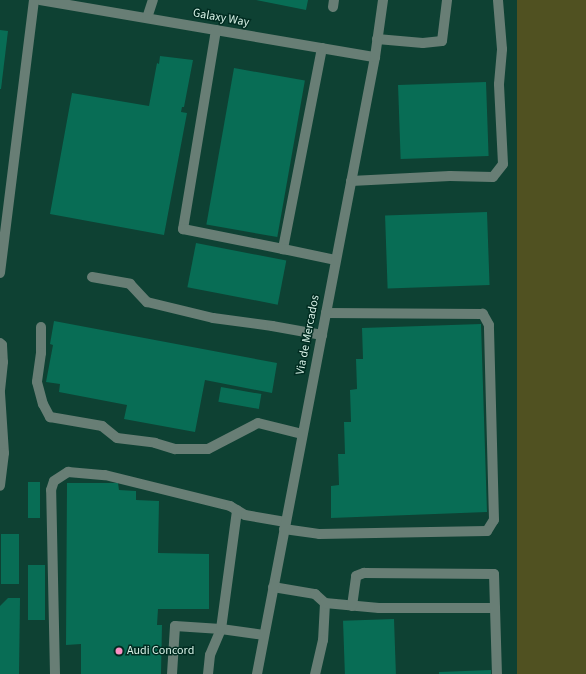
<!DOCTYPE html>
<html>
<head>
<meta charset="utf-8">
<style>
  body { margin:0 }
  #map { position:relative; width:586px; height:674px; overflow:hidden; background:#0c362b; font-family:"Source Sans 3",sans-serif }
  div>[style] { position:absolute }
  .built>* { inset:0; background:#0e4133; transform-origin:0 0 }
  .green>* { inset:0; background:#505121; transform-origin:0 0 }
  .building>* { inset:0; background:#086d55; transform-origin:0 0 }
  .minor>* { height:10px; margin:-5px; padding:0 5px; transform-origin:5px; border-radius:5px; background:#687e75 }
  .dots>* { width:11px; height:11px; translate:-50% -50%; box-sizing:border-box; border:2px solid #012c21; border-radius:50% }
  span { translate:-50% -50%; white-space:nowrap; text-align:center; line-height:1.15; -webkit-text-stroke:3px #012c21; paint-order:stroke }
  .street-label { font-size:12px; color:#d7f2e7 }
  .poi-label { font-size:12px; color:#d7f2e7 }
  .left { translate:0 -50%; text-align:left }
</style>
</head>
<body>
<div id="map">
  <div class="built">
    <div style="left:0;top:0;width:517px;height:674px"></div>
  </div>
  <div class="green">
    <div style="left:517px;top:0;width:69px;height:674px"></div>
  </div>
  <div class="building">
    <div style="clip-path:polygon(256px 0,308px 0,306px 10px)"></div>
    <div style="clip-path:polygon(0 30px,8px 31px,1px 89px,0 89px)"></div>
    <div style="clip-path:polygon(160px 56px,193px 60px,184px 107px,182px 107px,181px 112px,187px 113px,164px 235px,50px 214px,72px 93px,149px 106px,157px 63px,159px 64px)"></div>
    <div style="left:234px;top:68px;width:72px;height:159px;rotate:10deg"></div>
    <div style="left:486px;top:82px;width:74px;height:88px;rotate:88deg"></div>
    <div style="left:487px;top:212px;width:73px;height:102px;rotate:88deg"></div>
    <div style="left:196px;top:243px;width:92px;height:45px;rotate:11deg"></div>
    <div style="clip-path:polygon(54px 321px,277px 363px,272px 393px,205px 380px,195px 432px,124px 419px,127px 405px,59px 392px,60px 384px,46px 382px,53px 345px,50px 344px)"></div>
    <div style="clip-path:polygon(481px 324px,487px 512px,331px 518px,331px 486px,339px 485px,338px 454px,345px 454px,344px 422px,351px 422px,350px 390px,357px 389px,356px 359px,363px 359px,362px 328px)"></div>
    <div style="left:221px;top:387px;width:41px;height:15px;rotate:10deg"></div>
    <div style="left:28px;top:482px;width:12px;height:36px"></div>
    <div style="clip-path:polygon(67px 483px,118px 483px,119px 490px,136px 491px,136px 500px,159px 501px,158px 553px,209px 554px,209px 609px,158px 609px,157px 625px,162px 625px,161px 674px,81px 674px,81px 644px,66px 645px)"></div>
    <div style="left:1px;top:534px;width:18px;height:50px"></div>
    <div style="left:28px;top:565px;width:17px;height:55px"></div>
    <div style="clip-path:polygon(8px 598px,20px 598px,19px 674px,0 674px,0 606px)"></div>
    <div style="left:394px;top:619px;width:55px;height:51px;rotate:88deg"></div>
    <div style="clip-path:polygon(491px 670px,491px 674px,439px 674px,439px 672px)"></div>
  </div>
  <div class="minor">
    <div style="left:40px;top:0;width:340px;rotate:9.7deg"></div>
    <div style="left:333px;top:7px;width:7px;rotate:-82deg"></div>
    <div style="left:147px;top:18px;width:19px;rotate:-72deg"></div>
    <div style="left:216px;top:30px;width:202px;rotate:99.4deg"></div>
    <div style="left:183px;top:229px;width:102px;rotate:11.3deg"></div>
    <div style="left:377px;top:39px;width:46px;rotate:5deg"></div>
    <div style="left:423px;top:43px;width:19px;rotate:-6deg"></div>
    <div style="left:442px;top:41px;width:41px;rotate:-83deg"></div>
    <div style="left:322px;top:48px;width:205px;rotate:101deg"></div>
    <div style="left:283px;top:249px;width:53px;rotate:11.9deg"></div>
    <div style="left:351px;top:181px;width:99px;rotate:-2.9deg"></div>
    <div style="left:450px;top:176px;width:43px;rotate:1.3deg"></div>
    <div style="left:493px;top:177px;width:16px;rotate:-52deg"></div>
    <div style="left:503px;top:164px;width:80px;rotate:-92.9deg"></div>
    <div style="left:499px;top:84px;width:35px;rotate:-85deg"></div>
    <div style="left:502px;top:49px;width:49px;rotate:-94.7deg"></div>
    <div style="left:0;top:273px;width:275px;rotate:-82.9deg"></div>
    <div style="left:92px;top:277px;width:39px;rotate:10deg"></div>
    <div style="left:130px;top:284px;width:25px;rotate:47deg"></div>
    <div style="left:147px;top:302px;width:68px;rotate:13.6deg"></div>
    <div style="left:213px;top:318px;width:60px;rotate:7.7deg"></div>
    <div style="left:272px;top:326px;width:51px;rotate:10.2deg"></div>
    <div style="left:41px;top:327px;width:26px;rotate:90deg"></div>
    <div style="left:41px;top:353px;width:29px;rotate:98deg"></div>
    <div style="left:37px;top:382px;width:23px;rotate:75deg"></div>
    <div style="left:43px;top:404px;width:15px;rotate:62deg"></div>
    <div style="left:50px;top:417px;width:53px;rotate:9.8deg"></div>
    <div style="left:102px;top:426px;width:19px;rotate:39deg"></div>
    <div style="left:117px;top:438px;width:38px;rotate:7deg"></div>
    <div style="left:155px;top:443px;width:21px;rotate:17deg"></div>
    <div style="left:175px;top:449px;width:33px"></div>
    <div style="left:208px;top:449px;width:56px;rotate:-27.5deg"></div>
    <div style="left:258px;top:423px;width:45px;rotate:14deg"></div>
    <div style="left:0;top:343px;width:3px;rotate:45deg"></div>
    <div style="left:2px;top:345px;width:17px;rotate:87deg"></div>
    <div style="left:3px;top:362px;width:31px;rotate:96deg"></div>
    <div style="left:0;top:393px;width:60px;rotate:86.2deg"></div>
    <div style="left:4px;top:453px;width:33px;rotate:97deg"></div>
    <div style="left:284px;top:529px;width:35px;rotate:8deg"></div>
    <div style="left:319px;top:534px;width:168px;rotate:-1deg"></div>
    <div style="left:487px;top:531px;width:13px;rotate:-58deg"></div>
    <div style="left:494px;top:520px;width:195px;rotate:-91.5deg"></div>
    <div style="left:489px;top:325px;width:13px;rotate:-119deg"></div>
    <div style="left:483px;top:314px;width:157px;rotate:-179.6deg"></div>
    <div style="left:273px;top:587px;width:43px;rotate:9.5deg"></div>
    <div style="left:315px;top:594px;width:13px;rotate:42deg"></div>
    <div style="left:325px;top:603px;width:37px;rotate:93deg"></div>
    <div style="left:323px;top:640px;width:35px;rotate:103deg"></div>
    <div style="left:325px;top:603px;width:54px;rotate:5.3deg"></div>
    <div style="left:379px;top:608px;width:116px"></div>
    <div style="left:352px;top:606px;width:30px;rotate:-82deg"></div>
    <div style="left:356px;top:576px;width:9px;rotate:-21deg"></div>
    <div style="left:364px;top:573px;width:130px;rotate:0.4deg"></div>
    <div style="left:494px;top:574px;width:100px;rotate:88.3deg"></div>
    <div style="left:55px;top:674px;width:184px;rotate:-91.2deg"></div>
    <div style="left:51px;top:490px;width:9px;rotate:-72deg"></div>
    <div style="left:54px;top:481px;width:17px;rotate:-33deg"></div>
    <div style="left:68px;top:472px;width:37px;rotate:5deg"></div>
    <div style="left:105px;top:475px;width:129px;rotate:13.9deg"></div>
    <div style="left:230px;top:506px;width:17px;rotate:31deg"></div>
    <div style="left:245px;top:515px;width:41px;rotate:9.9deg"></div>
    <div style="left:172px;top:674px;width:48px;rotate:-86.4deg"></div>
    <div style="left:175px;top:626px;width:46px;rotate:3.7deg"></div>
    <div style="left:221px;top:629px;width:43px;rotate:7.9deg"></div>
    <div style="left:208px;top:674px;width:19px;rotate:-84deg"></div>
    <div style="left:210px;top:655px;width:28px;rotate:-67deg"></div>
    <div style="left:221px;top:629px;width:120px;rotate:-82.3deg"></div>
    <div style="left:257px;top:674px;width:628px;rotate:-79.17deg"></div>
    <div style="left:375px;top:57px;width:58px;rotate:-82deg"></div>
  </div>
  <div class="dots">
    <div style="left:119px;top:651px;background:#fb8fc3"></div>
  </div>
  <div class="street-label">
    <span style="left:221px;top:18px;rotate:10deg">Galaxy Way</span>
    <span style="left:308px;top:335px;rotate:-79deg">Via de Mercados</span>
  </div>
  <div class="poi-label">
    <span class="left" style="left:127px;top:651px">Audi Concord</span>
  </div>
</div>
</body>
</html>
